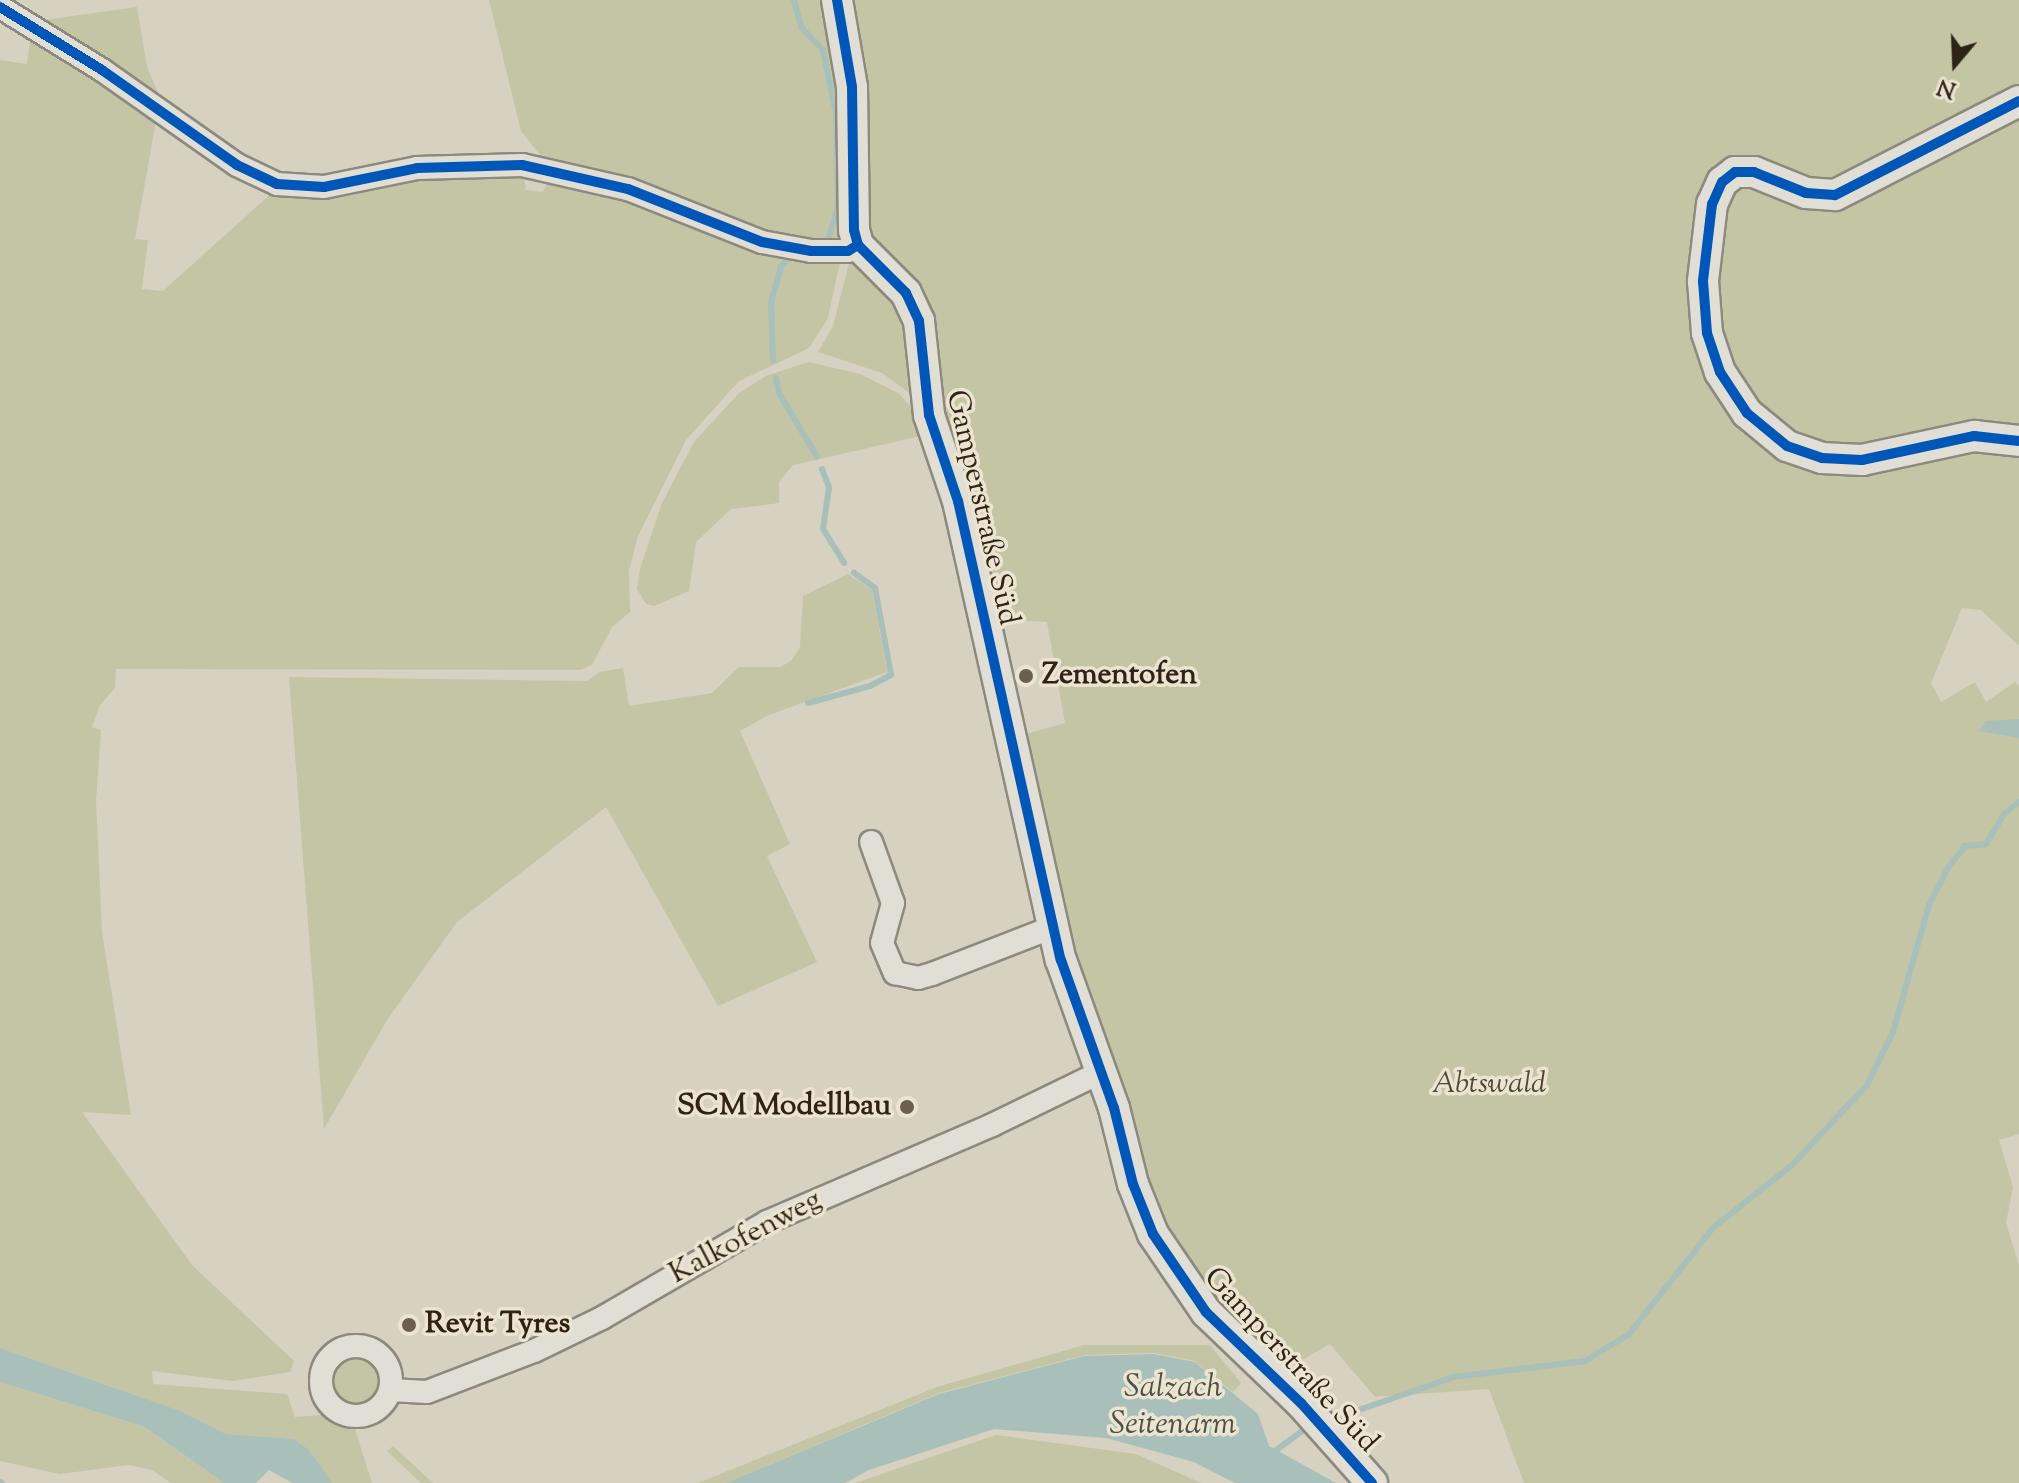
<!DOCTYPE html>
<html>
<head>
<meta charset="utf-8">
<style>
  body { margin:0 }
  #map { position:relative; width:2019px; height:1483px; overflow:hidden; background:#d6d1c1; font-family:"Sorts Mill Goudy",serif }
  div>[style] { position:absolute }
  .green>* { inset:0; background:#c4c5a4 }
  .round { border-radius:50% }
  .water>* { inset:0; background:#a9bfba }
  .stream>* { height:6px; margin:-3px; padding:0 3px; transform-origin:3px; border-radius:3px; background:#a9bfba }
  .roads { filter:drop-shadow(2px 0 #8d897e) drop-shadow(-2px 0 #8d897e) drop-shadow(0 2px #8d897e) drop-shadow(0 -2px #8d897e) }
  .street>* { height:22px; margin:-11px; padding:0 11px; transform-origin:11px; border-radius:11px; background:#e0ded5 }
  .street>.ring { margin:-11px; padding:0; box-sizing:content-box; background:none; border:22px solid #e0ded5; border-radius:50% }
  .secondary>* { height:30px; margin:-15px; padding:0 15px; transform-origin:15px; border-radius:15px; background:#e0ded5 }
  .cycleway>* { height:10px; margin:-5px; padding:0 5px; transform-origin:5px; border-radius:5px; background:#0057b8 }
  .dots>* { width:22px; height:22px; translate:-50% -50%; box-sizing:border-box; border:4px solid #eae4d1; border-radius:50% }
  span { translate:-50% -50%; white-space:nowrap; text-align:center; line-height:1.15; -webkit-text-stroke:7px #eae4d1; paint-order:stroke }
  .street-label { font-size:30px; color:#2f2316 }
  .poi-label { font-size:30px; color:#2f2316; font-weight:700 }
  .left { translate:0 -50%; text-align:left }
  .right { translate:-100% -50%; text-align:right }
  .park-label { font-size:30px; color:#514934; font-style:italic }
  .water-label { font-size:32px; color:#4e4f46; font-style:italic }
  .north { position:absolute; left:1915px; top:24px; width:80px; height:80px; -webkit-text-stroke:6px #eae4d1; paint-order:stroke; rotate:199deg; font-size:22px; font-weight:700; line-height:32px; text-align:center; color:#2f2316 }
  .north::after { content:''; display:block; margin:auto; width:28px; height:36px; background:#2f2316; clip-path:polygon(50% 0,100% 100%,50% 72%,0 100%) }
</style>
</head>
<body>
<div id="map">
  <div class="green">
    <div style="clip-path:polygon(489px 0,831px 0,837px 28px,842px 238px,832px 246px,788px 244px,548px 165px,521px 131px)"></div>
    <div style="clip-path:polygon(844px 0,2019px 0,2019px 95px,1829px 189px,1736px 163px,1701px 329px,1780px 449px,2019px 446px,2019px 646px,1981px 610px,1962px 608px,1931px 683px,1941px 702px,1975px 682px,1986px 702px,2015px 682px,2019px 687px,2019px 1134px,1999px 1140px,2013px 1187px,2006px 1223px,2019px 1265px,2019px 1483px,1524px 1483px,1489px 1389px,1375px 1397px,1330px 1344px,1281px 1372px,1221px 1312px,1156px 1212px,1030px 798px,1019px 736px,1065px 723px,1047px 622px,1014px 620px,993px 601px,941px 430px,935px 349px,870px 236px,857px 200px)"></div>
    <div style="clip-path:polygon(137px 7px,147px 67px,162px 102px,37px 21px)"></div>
    <div style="clip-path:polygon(31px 33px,157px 115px,135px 239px,148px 240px,142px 289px,163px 291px,275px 190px,523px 172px,526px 190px,543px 192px,551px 176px,840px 262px,828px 318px,809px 348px,739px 381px,686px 440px,638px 536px,629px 570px,630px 612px,612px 627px,592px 665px,580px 670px,116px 669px,115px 688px,100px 705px,92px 727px,101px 730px,96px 800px,102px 932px,131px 1115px,82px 1112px,192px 1265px,294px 1361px,290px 1372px,233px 1381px,152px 1371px,153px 1384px,287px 1394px,295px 1417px,323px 1415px,354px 1426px,372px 1483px,332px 1483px,294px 1439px,226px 1434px,178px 1410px,0 1348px,0 60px,27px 64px)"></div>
    <div style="clip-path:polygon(2019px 109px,2019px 435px,1865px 454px,1789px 440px,1729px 378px,1708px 259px,1732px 183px,1739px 180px,1812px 200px)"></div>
    <div style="clip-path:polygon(849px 263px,858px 264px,907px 303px,922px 402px,882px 373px,818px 352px,833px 326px)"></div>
    <div style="clip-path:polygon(809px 362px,860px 374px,898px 393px,926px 422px,921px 436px,793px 465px,779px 482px,779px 503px,731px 509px,696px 542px,689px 591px,654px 606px,646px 604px,637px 589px,640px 569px,662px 503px,694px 442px,739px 393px,766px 376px)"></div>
    <div style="clip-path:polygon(848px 574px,872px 590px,887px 672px,769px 715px,740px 731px,790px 844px,767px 856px,817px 962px,718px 1006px,606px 807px,457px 922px,387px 1020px,324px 1129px,289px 677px,587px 681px,599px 672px,623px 668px,629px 706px,712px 693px,739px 667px,781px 667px,792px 660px,800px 647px,803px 596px)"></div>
    <div style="clip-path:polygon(1084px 1345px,1210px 1345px,1241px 1383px,1233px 1392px,1195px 1361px,1154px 1353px,1085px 1355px,939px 1393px,726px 1483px,698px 1483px,937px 1387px)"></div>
    <div class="round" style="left:331px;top:1356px;width:48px;height:48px"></div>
    <div style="clip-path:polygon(0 1382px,145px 1427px,224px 1483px,171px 1483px,152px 1470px,129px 1465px,60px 1474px,0 1461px)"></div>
    <div style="clip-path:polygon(996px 1435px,1136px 1454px,1201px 1483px,855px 1483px)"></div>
    <div style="clip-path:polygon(393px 1446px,433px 1483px,421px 1483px,387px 1451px)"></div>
  </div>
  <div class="water">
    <div style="clip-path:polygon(2019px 719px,2019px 738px,1979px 731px,1986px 721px)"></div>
    <div style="clip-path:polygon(0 1348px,178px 1410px,226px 1434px,294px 1439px,309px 1450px,332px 1483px,292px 1483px,269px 1470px,256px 1483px,224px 1483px,145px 1427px,0 1382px)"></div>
    <div style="clip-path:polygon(1154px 1354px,1195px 1362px,1258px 1414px,1269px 1446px,1336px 1483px,1235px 1483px,1194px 1462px,1106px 1438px,994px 1429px,869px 1470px,845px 1483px,726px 1483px,939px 1394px,1084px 1356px)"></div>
  </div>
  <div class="stream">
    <div style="left:794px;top:0;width:28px;rotate:75deg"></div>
    <div style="left:801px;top:27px;width:32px;rotate:46deg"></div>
    <div style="left:823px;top:50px;width:64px;rotate:78.3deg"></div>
    <div style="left:836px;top:113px;width:94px;rotate:88.8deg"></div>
    <div style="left:838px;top:207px;width:39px;rotate:107deg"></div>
    <div style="left:773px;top:360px;width:58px;rotate:-92deg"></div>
    <div style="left:771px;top:302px;width:37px;rotate:-74deg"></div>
    <div style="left:781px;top:266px;width:14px;rotate:-45deg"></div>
    <div style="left:776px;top:378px;width:15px;rotate:79deg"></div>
    <div style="left:779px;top:393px;width:74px;rotate:59.3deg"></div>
    <div style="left:822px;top:469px;width:19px;rotate:69deg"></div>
    <div style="left:829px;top:487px;width:42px;rotate:98.1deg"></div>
    <div style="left:823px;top:529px;width:40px;rotate:58deg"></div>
    <div style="left:808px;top:703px;width:64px;rotate:-15.3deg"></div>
    <div style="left:870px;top:686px;width:24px;rotate:-28deg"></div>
    <div style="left:891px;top:675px;width:88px;rotate:-100.4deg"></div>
    <div style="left:875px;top:588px;width:26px;rotate:-144deg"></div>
    <div style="left:1336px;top:1418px;width:125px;rotate:-19.2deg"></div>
    <div style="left:1454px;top:1377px;width:132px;rotate:-7deg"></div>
    <div style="left:1585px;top:1361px;width:52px;rotate:-31.5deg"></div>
    <div style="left:1629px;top:1334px;width:135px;rotate:-51.6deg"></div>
    <div style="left:1713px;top:1228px;width:100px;rotate:-38.5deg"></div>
    <div style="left:1791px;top:1166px;width:111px;rotate:-46.8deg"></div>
    <div style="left:1867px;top:1085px;width:59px;rotate:-63.9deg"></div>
    <div style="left:1893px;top:1032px;width:132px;rotate:-74.2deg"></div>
    <div style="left:1929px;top:905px;width:42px;rotate:-62.8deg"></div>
    <div style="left:1948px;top:868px;width:28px;rotate:-52deg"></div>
    <div style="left:1965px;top:846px;width:21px;rotate:-5deg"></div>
    <div style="left:1986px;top:844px;width:35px;rotate:-59deg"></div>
    <div style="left:2004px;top:814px;width:19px;rotate:-39deg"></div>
    <div style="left:1272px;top:1453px;width:39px;rotate:-36deg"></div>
    <div style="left:0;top:1482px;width:2px;rotate:27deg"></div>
  </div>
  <div class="roads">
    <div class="street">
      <div style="left:0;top:7px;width:120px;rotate:31.7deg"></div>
      <div style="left:102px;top:70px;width:165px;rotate:35.1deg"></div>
      <div style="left:237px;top:165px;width:44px;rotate:25.4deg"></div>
      <div style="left:277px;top:184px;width:47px;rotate:3.7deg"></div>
      <div style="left:324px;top:187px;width:95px;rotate:-11.5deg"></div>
      <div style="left:417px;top:168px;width:105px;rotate:-1.6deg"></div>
      <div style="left:522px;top:165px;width:109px;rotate:12.8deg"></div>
      <div style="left:628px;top:189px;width:144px;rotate:21.6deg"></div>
      <div style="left:762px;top:242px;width:50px;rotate:10.4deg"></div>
      <div style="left:811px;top:251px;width:37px"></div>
      <div style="left:848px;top:251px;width:12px;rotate:-31deg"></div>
      <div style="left:871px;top:842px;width:65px;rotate:70.2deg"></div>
      <div style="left:893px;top:903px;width:41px;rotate:105.4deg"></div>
      <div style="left:882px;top:943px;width:33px;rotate:67deg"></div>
      <div style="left:895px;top:973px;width:24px;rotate:12deg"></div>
      <div style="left:918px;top:978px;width:15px;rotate:-16deg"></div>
      <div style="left:932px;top:974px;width:130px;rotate:-21.2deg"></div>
      <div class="ring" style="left:321px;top:1346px;width:48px;height:48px"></div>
      <div style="left:390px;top:1390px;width:37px;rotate:3deg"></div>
      <div style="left:427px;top:1392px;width:115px;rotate:-21deg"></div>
      <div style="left:534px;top:1351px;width:76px;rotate:-25.9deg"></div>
      <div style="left:602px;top:1318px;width:191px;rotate:-30.2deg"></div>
      <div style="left:767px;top:1222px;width:245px;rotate:-23.3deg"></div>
      <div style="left:992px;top:1125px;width:121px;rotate:-25.9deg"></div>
    </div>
    <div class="secondary">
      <div style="left:837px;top:0;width:88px;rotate:80.2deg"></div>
      <div style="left:852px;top:87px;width:143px;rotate:89.2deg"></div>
      <div style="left:854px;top:230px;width:16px;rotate:75deg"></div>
      <div style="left:858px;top:245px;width:68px;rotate:45deg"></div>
      <div style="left:906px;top:293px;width:31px;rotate:65deg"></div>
      <div style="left:919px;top:321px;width:95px;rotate:83.9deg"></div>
      <div style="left:929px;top:415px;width:91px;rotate:71.4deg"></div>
      <div style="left:958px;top:501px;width:470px;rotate:77.4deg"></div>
      <div style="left:1061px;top:960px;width:157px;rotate:70.3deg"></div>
      <div style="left:1114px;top:1108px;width:78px;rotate:76deg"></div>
      <div style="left:1133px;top:1184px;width:54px;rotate:68.2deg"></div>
      <div style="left:1153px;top:1234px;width:94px;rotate:55.8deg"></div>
      <div style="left:1206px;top:1312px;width:132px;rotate:43.8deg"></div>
      <div style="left:1301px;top:1403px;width:107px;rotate:48.4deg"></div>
      <div style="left:2019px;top:101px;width:207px;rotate:152.9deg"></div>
      <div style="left:1835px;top:195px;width:29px;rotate:-176deg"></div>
      <div style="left:1806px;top:193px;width:56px;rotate:-158deg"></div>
      <div style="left:1754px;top:172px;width:19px;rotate:180deg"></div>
      <div style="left:1735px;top:172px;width:16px;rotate:142deg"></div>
      <div style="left:1722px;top:182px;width:24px;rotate:114deg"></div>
      <div style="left:1712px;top:204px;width:78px;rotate:96.7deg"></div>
      <div style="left:1703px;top:281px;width:52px;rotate:85.6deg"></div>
      <div style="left:1707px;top:333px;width:41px;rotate:71.6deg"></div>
      <div style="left:1720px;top:372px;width:49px;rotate:56.6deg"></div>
      <div style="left:1747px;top:413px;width:52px;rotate:39.5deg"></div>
      <div style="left:1787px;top:446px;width:37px;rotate:19deg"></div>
      <div style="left:1822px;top:458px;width:40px;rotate:2.9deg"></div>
      <div style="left:1862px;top:460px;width:115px;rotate:-12.1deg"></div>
      <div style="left:1974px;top:436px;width:45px;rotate:6.3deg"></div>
    </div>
  </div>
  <div class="cycleway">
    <div style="left:837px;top:0;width:88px;rotate:80.2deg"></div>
    <div style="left:852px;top:87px;width:143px;rotate:89.2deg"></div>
    <div style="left:854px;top:230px;width:16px;rotate:75deg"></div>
    <div style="left:858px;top:245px;width:68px;rotate:45deg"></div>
    <div style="left:906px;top:293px;width:31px;rotate:65deg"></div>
    <div style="left:919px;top:321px;width:95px;rotate:83.9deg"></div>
    <div style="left:929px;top:415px;width:91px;rotate:71.4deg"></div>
    <div style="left:958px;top:501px;width:470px;rotate:77.4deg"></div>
    <div style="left:1061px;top:960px;width:157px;rotate:70.3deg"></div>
    <div style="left:1114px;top:1108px;width:78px;rotate:76deg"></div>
    <div style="left:1133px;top:1184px;width:54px;rotate:68.2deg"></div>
    <div style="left:1153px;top:1234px;width:94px;rotate:55.8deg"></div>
    <div style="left:1206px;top:1312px;width:132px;rotate:43.8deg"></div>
    <div style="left:1301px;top:1403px;width:107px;rotate:48.4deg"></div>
    <div style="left:0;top:7px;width:120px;rotate:31.7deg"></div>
    <div style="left:102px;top:70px;width:165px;rotate:35.1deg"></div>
    <div style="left:237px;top:165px;width:44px;rotate:25.4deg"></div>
    <div style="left:277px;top:184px;width:47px;rotate:3.7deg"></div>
    <div style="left:324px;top:187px;width:95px;rotate:-11.5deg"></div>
    <div style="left:417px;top:168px;width:105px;rotate:-1.6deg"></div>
    <div style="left:522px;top:165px;width:109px;rotate:12.8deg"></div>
    <div style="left:628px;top:189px;width:144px;rotate:21.6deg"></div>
    <div style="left:762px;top:242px;width:50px;rotate:10.4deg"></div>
    <div style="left:811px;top:251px;width:37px"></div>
    <div style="left:848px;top:251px;width:12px;rotate:-31deg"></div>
    <div style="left:2019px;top:101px;width:207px;rotate:152.9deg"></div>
    <div style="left:1835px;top:195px;width:29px;rotate:-176deg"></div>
    <div style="left:1806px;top:193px;width:56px;rotate:-158deg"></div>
    <div style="left:1754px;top:172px;width:19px;rotate:180deg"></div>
    <div style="left:1735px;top:172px;width:16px;rotate:142deg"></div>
    <div style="left:1722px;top:182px;width:24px;rotate:114deg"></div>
    <div style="left:1712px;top:204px;width:78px;rotate:96.7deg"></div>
    <div style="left:1703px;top:281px;width:52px;rotate:85.6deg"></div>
    <div style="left:1707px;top:333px;width:41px;rotate:71.6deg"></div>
    <div style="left:1720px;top:372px;width:49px;rotate:56.6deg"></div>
    <div style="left:1747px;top:413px;width:52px;rotate:39.5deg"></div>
    <div style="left:1787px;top:446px;width:37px;rotate:19deg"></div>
    <div style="left:1822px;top:458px;width:40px;rotate:2.9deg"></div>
    <div style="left:1862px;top:460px;width:115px;rotate:-12.1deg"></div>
    <div style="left:1974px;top:436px;width:45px;rotate:6.3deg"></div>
  </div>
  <div class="dots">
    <div style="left:1026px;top:676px;background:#696052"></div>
    <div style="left:907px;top:1107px;background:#696052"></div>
    <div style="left:409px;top:1325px;background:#696052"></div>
  </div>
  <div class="street-label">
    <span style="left:981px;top:508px;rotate:77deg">Gamperstraße Süd</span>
    <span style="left:746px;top:1238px;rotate:-28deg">Kalkofenweg</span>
    <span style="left:1290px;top:1361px;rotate:47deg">Gamperstraße Süd</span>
  </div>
  <div class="poi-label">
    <span class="left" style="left:1042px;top:676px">Zementofen</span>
    <span class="right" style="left:891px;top:1107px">SCM Modellbau</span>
    <span class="left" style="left:425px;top:1325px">Revit Tyres</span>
  </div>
  <div class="park-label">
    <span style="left:1489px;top:1085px">Abtswald</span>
  </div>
  <div class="water-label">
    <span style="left:1173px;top:1407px">Salzach<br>Seitenarm</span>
  </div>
  <div class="north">N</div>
</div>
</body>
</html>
